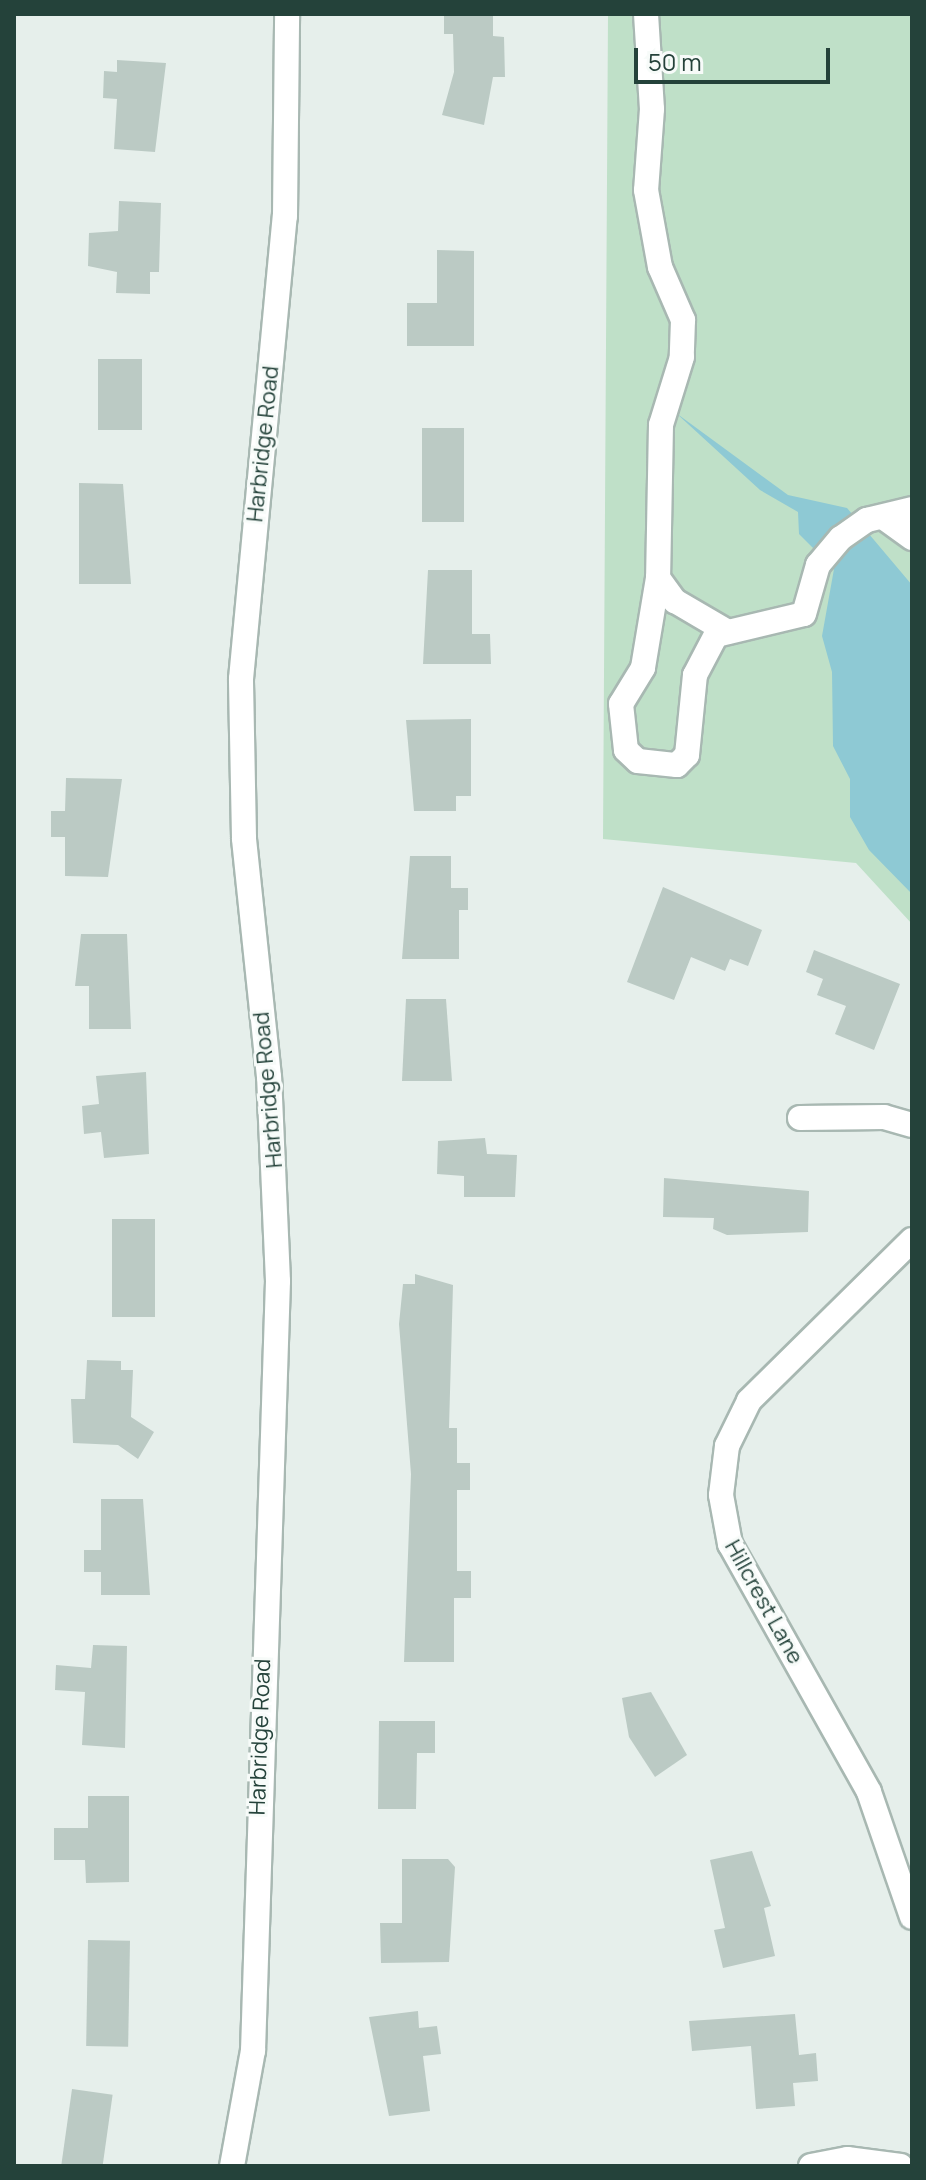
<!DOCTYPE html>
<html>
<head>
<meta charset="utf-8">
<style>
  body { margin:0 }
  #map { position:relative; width:926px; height:2180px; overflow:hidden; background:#e6efeb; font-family:Manrope,sans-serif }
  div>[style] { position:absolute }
  .green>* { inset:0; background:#bfe0c8 }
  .water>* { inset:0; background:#8ec9d4 }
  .building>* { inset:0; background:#bbcac4; transform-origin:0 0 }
  .roads { filter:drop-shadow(2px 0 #a8b8b2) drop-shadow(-2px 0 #a8b8b2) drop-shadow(0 2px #a8b8b2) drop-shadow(0 -2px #a8b8b2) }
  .minor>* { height:24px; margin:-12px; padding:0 12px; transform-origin:12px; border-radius:12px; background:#fff }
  span { translate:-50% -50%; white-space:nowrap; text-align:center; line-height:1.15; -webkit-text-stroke:6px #f7fbf9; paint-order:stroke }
  .street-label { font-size:22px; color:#24423a }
  .frame { position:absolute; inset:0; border:16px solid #24423a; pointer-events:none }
  .scale { position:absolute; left:634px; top:48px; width:196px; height:36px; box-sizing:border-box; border:4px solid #24423a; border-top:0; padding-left:10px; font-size:24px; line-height:28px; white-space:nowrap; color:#24423a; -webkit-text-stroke:6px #f7fbf9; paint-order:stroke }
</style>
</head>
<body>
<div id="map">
  <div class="green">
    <div style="clip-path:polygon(608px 14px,912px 14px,912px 924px,856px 863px,603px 839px)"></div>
  </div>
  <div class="water">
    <div style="clip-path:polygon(676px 413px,788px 495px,847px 508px,912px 585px,912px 894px,869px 850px,850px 817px,850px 779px,833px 746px,832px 672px,822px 636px,834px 569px,799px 534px,798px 512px,760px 490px)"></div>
  </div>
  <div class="building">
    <div style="clip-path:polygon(444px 14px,493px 14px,493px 36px,504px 37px,505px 77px,493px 77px,484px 125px,442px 115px,454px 72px,453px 34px,444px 34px)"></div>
    <div style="clip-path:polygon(117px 60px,166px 63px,155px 152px,114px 149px,117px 99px,103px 98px,104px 71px,117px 72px)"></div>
    <div style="clip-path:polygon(119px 201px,161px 203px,159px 272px,150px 272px,150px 294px,116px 293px,117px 272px,88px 266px,89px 233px,118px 231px)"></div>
    <div style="clip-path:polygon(437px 250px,474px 251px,474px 346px,407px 346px,407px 303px,437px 303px)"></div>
    <div style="left:98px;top:359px;width:44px;height:71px"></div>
    <div style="left:422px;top:428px;width:42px;height:94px"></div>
    <div style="clip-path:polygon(79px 483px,123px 484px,131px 584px,79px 584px)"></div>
    <div style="clip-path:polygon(428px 570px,472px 570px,472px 634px,490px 634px,491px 664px,423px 664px)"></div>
    <div style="clip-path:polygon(471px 719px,471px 796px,456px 796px,456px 811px,414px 811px,406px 720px)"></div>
    <div style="clip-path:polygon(66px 778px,122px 779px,108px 877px,65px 876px,65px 837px,51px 837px,51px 811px,65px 811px)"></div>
    <div style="clip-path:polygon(410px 856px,451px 856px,451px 888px,468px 888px,468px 910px,459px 910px,459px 959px,402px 959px)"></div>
    <div style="clip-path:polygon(663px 887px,762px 930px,748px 966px,730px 959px,725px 971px,691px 957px,674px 1000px,627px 982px)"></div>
    <div style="clip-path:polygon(81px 934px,127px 934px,131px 1029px,89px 1029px,89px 986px,75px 986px)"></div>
    <div style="clip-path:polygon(814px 950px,900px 984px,874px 1050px,835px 1034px,846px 1006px,817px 995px,823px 979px,806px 972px)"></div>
    <div style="clip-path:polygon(406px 999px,446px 999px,452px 1081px,402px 1081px)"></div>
    <div style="clip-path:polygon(146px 1072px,149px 1154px,104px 1158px,101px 1132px,84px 1134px,82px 1106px,99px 1104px,96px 1076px)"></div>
    <div style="clip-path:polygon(485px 1138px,487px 1154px,517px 1155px,515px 1197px,464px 1197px,464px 1176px,437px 1174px,438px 1141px)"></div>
    <div style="clip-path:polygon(664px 1178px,809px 1191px,808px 1232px,727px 1235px,713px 1229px,714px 1218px,663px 1217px)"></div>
    <div style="left:112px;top:1219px;width:43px;height:98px"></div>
    <div style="clip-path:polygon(415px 1274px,453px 1285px,449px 1428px,457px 1428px,457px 1463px,470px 1463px,470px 1490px,457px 1490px,457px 1571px,471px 1571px,471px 1598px,454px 1598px,454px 1662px,404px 1662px,411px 1474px,399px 1324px,403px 1284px,415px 1284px)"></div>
    <div style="clip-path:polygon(87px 1360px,121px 1361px,121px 1370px,133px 1370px,131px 1417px,154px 1432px,138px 1459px,118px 1445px,73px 1443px,71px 1399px,85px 1399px)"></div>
    <div style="clip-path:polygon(101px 1499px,143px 1499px,150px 1595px,101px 1595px,101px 1572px,84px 1572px,84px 1550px,101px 1550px)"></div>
    <div style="clip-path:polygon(93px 1645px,127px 1646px,125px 1748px,82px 1745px,85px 1692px,55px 1690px,56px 1665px,91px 1668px)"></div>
    <div style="clip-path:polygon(651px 1692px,687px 1755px,655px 1777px,629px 1737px,622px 1698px)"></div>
    <div style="clip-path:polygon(379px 1721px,435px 1721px,435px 1753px,417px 1753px,416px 1809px,378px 1809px)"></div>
    <div style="clip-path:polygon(88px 1796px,129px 1796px,129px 1882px,86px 1883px,85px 1860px,54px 1860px,54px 1828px,88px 1828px)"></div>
    <div style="clip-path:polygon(752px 1851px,771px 1906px,764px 1908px,775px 1956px,723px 1968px,714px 1930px,725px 1928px,710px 1860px)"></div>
    <div style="clip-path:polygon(402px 1859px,448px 1859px,455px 1867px,449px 1962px,381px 1963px,380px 1923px,402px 1923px)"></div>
    <div style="left:88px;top:1940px;width:42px;height:106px;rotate:1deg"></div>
    <div style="clip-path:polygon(418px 2011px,419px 2028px,437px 2026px,441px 2054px,423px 2056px,430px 2111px,389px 2116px,369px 2017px)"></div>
    <div style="clip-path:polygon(795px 2014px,799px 2055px,816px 2053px,818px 2081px,793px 2083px,795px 2106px,756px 2109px,751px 2046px,692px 2051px,689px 2021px)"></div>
    <div style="left:72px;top:2089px;width:41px;height:78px;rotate:8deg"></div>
  </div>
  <div class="roads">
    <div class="minor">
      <div style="left:646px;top:14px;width:95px;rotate:86.4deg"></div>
      <div style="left:652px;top:109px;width:81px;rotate:94.2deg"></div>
      <div style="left:646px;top:190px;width:78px;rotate:79.7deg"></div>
      <div style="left:660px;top:267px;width:58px;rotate:66.5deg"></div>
      <div style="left:683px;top:320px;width:37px;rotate:92deg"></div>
      <div style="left:682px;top:357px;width:71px;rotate:107.2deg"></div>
      <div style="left:661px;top:425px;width:153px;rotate:91.1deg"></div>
      <div style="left:658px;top:578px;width:91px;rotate:99.5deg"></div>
      <div style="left:643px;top:668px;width:42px;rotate:121.4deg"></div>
      <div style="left:621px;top:704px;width:46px;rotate:83.8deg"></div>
      <div style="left:626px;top:750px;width:16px;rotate:43deg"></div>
      <div style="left:638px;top:761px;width:39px;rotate:6deg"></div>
      <div style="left:677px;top:765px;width:14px;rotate:-45deg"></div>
      <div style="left:687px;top:755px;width:80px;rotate:-84.3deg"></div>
      <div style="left:695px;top:675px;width:45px;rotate:-62.3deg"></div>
      <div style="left:716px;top:635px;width:90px;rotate:-13.4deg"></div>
      <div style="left:804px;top:614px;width:51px;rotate:-74.1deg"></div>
      <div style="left:818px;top:565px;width:35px;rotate:-50deg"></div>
      <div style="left:841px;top:538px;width:32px;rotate:-35deg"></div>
      <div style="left:867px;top:520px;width:46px;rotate:-13.7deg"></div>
      <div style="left:883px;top:517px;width:36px;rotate:36deg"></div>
      <div style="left:658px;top:578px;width:29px;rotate:54deg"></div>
      <div style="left:675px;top:601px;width:61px;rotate:30.3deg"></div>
      <div style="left:800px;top:1118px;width:84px;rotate:-0.7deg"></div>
      <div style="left:884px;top:1117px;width:29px;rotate:16deg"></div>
      <div style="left:912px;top:1240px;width:229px;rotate:135.4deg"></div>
      <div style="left:749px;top:1401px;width:50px;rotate:116.1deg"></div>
      <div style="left:727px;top:1446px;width:49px;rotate:97deg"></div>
      <div style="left:721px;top:1495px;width:50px;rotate:79.6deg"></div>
      <div style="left:730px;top:1544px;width:284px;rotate:60.7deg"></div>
      <div style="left:869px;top:1792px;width:132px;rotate:71deg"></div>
      <div style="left:232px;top:2166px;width:117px;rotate:-79.7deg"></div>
      <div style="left:253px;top:2051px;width:770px;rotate:-88.14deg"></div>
      <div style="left:278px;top:1281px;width:204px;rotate:-92.5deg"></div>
      <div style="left:269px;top:1077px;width:240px;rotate:-96deg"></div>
      <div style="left:244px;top:838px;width:159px;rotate:-91.1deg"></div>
      <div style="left:241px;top:679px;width:465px;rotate:-84.6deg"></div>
      <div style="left:285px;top:216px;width:202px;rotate:-89.4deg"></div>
      <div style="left:811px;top:2166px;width:37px;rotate:-11deg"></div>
      <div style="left:847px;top:2159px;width:54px;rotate:7.4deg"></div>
    </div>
  </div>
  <div class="street-label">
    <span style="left:263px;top:444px;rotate:-84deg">Harbridge Road</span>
    <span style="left:268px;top:1090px;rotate:-95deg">Harbridge Road</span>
    <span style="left:764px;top:1602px;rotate:61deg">Hillcrest Lane</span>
    <span style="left:260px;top:1737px;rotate:-88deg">Harbridge Road</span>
  </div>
  <div class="frame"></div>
  <div class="scale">50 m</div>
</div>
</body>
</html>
